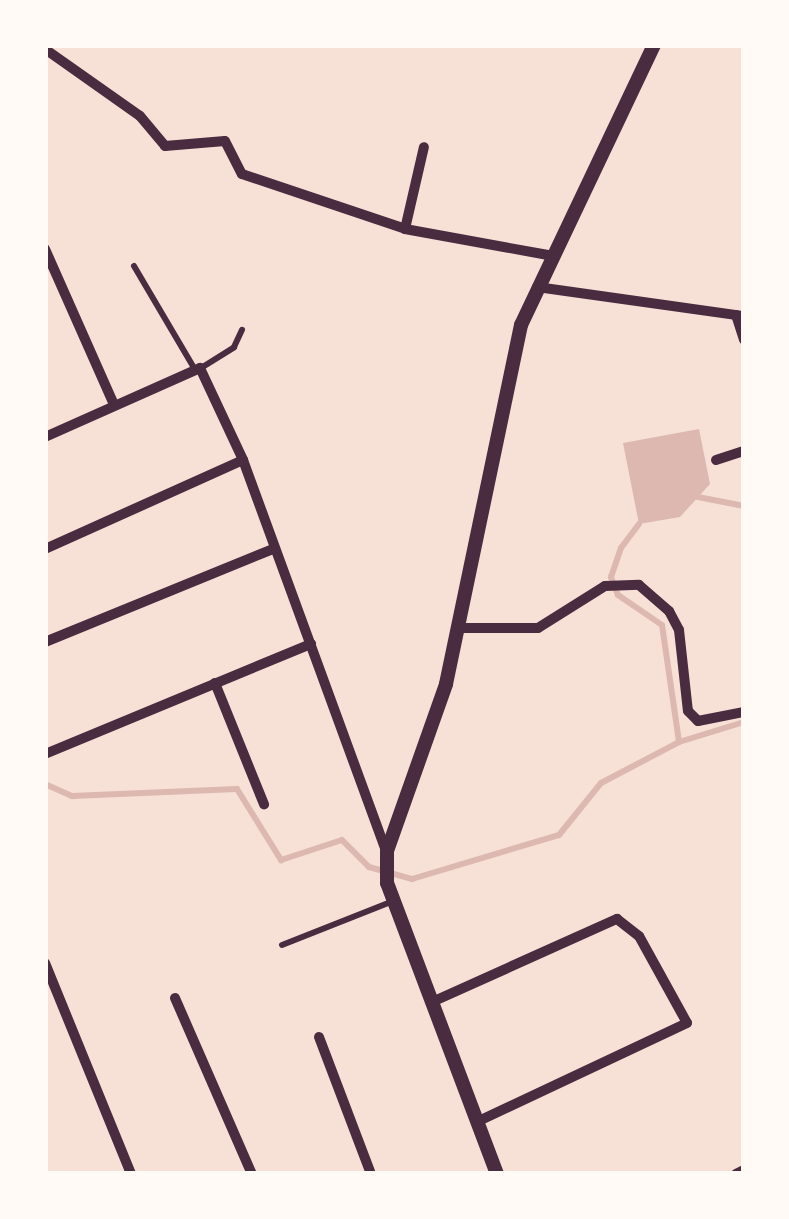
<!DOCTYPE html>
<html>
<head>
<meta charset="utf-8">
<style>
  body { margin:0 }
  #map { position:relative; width:789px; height:1219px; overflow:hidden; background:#f7e1d7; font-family:"IBM Plex Sans",sans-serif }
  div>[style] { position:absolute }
  .water>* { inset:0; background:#dcb8b0 }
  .stream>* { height:6px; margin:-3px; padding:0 3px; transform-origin:3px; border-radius:3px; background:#dcb8b0 }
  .service>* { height:6px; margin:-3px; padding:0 3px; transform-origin:3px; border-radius:3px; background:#4a2c40 }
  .minor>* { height:10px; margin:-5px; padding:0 5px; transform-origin:5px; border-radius:5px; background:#4a2c40 }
  .tertiary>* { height:14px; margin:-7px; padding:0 7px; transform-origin:7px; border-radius:7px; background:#4a2c40 }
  span { translate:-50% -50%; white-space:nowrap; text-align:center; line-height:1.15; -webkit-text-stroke:8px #fffaf5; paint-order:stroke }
  .frame { position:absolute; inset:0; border:48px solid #fffaf5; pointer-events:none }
</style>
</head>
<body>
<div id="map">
  <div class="water">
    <div style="clip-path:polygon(699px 429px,710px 484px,680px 517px,639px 524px,623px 443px)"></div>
  </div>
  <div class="stream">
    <div style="left:698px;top:497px;width:47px;rotate:11.1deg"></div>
    <div style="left:639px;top:524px;width:30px;rotate:127deg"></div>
    <div style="left:621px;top:548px;width:31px;rotate:109deg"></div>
    <div style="left:611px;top:577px;width:19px;rotate:69deg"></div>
    <div style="left:618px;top:595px;width:53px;rotate:34.3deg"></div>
    <div style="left:662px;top:625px;width:118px;rotate:81.7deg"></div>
    <div style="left:45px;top:784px;width:30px;rotate:24deg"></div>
    <div style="left:72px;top:796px;width:165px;rotate:-2.4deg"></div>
    <div style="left:237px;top:789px;width:84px;rotate:58.2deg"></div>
    <div style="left:281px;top:860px;width:64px;rotate:-18.2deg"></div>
    <div style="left:342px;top:840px;width:38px;rotate:45deg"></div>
    <div style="left:369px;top:867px;width:45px;rotate:15.6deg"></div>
    <div style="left:412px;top:879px;width:153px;rotate:-16.7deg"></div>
    <div style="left:559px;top:835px;width:67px;rotate:-51.1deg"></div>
    <div style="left:601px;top:783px;width:88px;rotate:-27.7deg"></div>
    <div style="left:679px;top:742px;width:68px;rotate:-17.1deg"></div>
  </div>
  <div class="service">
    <div style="left:134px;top:266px;width:116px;rotate:59.5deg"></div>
    <div style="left:201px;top:368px;width:39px;rotate:-32deg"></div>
    <div style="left:234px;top:347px;width:19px;rotate:-65deg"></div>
    <div style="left:282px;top:945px;width:119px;rotate:-21.6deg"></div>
  </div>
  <div class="minor">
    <div style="left:45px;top:49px;width:116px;rotate:35.2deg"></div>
    <div style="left:140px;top:116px;width:39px;rotate:50deg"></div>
    <div style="left:165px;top:146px;width:60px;rotate:-4.8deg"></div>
    <div style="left:225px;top:141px;width:37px;rotate:63deg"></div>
    <div style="left:242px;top:174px;width:172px;rotate:18.6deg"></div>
    <div style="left:405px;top:229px;width:151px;rotate:10.3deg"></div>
    <div style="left:405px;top:229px;width:84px;rotate:-77deg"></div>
    <div style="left:45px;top:249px;width:171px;rotate:66.1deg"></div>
    <div style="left:537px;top:287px;width:209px;rotate:8deg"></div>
    <div style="left:736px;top:315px;width:26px;rotate:72deg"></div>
    <div style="left:45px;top:437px;width:170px;rotate:-24deg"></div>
    <div style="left:200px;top:368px;width:102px;rotate:64.9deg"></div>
    <div style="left:243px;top:460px;width:415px;rotate:69.9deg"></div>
    <div style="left:716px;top:460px;width:29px;rotate:-18deg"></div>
    <div style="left:45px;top:549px;width:217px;rotate:-24.2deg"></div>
    <div style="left:459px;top:628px;width:79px"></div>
    <div style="left:538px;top:628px;width:79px;rotate:-32.1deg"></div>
    <div style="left:605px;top:586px;width:34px;rotate:-2deg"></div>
    <div style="left:639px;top:585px;width:40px;rotate:41deg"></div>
    <div style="left:669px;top:611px;width:21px;rotate:62deg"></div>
    <div style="left:679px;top:630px;width:81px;rotate:83.7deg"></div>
    <div style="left:688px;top:711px;width:14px;rotate:45deg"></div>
    <div style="left:698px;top:721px;width:47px;rotate:-11.1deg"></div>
    <div style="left:45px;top:642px;width:246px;rotate:-22.2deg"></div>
    <div style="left:215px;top:683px;width:131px;rotate:68deg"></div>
    <div style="left:45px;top:754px;width:288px;rotate:-22.5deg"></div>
    <div style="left:45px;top:963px;width:228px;rotate:67.8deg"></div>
    <div style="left:175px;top:998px;width:192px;rotate:66.4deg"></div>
    <div style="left:432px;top:1002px;width:203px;rotate:-24.2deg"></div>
    <div style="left:617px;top:919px;width:28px;rotate:38deg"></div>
    <div style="left:639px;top:936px;width:99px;rotate:61.1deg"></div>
    <div style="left:687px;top:1023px;width:232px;rotate:154.8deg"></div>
    <div style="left:319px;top:1037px;width:147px;rotate:69.2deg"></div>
    <div style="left:736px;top:1174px;width:9px;rotate:-27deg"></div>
  </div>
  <div class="tertiary">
    <div style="left:497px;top:1174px;width:311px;rotate:-110.7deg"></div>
    <div style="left:387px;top:883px;width:32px;rotate:-90deg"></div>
    <div style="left:387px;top:851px;width:177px;rotate:-70.5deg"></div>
    <div style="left:446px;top:684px;width:367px;rotate:-78.2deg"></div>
    <div style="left:521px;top:325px;width:310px;rotate:-64.6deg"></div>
  </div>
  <div class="frame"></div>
</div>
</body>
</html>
